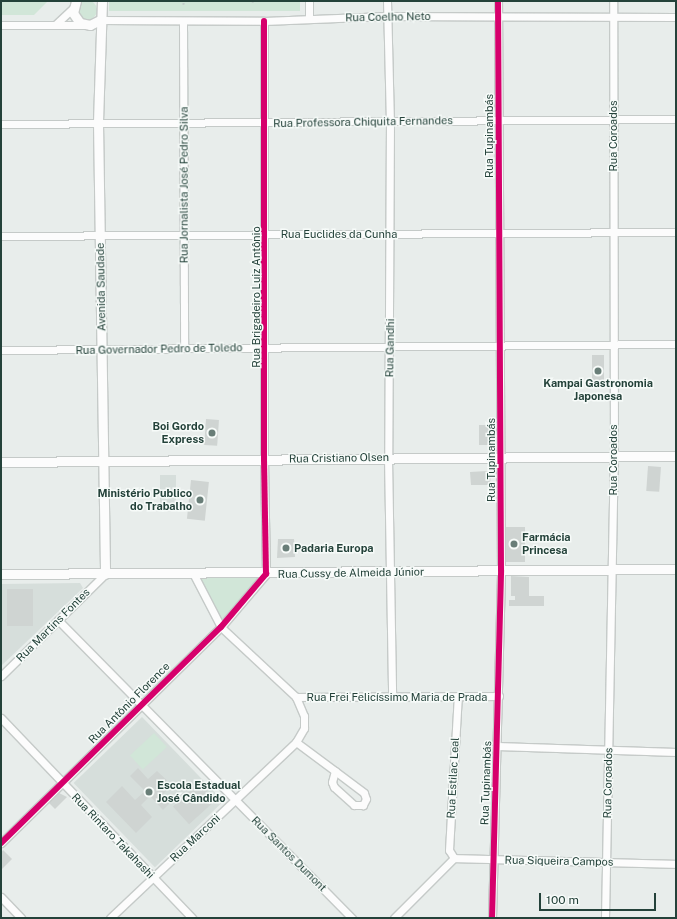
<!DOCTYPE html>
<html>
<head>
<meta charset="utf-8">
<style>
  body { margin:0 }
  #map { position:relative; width:677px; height:919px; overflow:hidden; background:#e8edeb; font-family:"Public Sans",sans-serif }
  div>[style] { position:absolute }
  .built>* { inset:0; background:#d6dedb; transform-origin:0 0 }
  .green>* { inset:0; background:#d1e6d8; transform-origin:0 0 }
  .round { border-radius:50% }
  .building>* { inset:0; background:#cfd4d2; transform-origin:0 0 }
  .path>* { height:1.5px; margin-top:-0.75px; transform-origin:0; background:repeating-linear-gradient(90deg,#c3ccca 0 2px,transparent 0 5px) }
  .roads { filter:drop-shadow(1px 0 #c5cac8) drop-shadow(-1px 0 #c5cac8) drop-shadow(0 1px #c5cac8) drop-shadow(0 -1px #c5cac8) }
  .minor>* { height:7px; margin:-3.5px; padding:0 3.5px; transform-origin:3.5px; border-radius:3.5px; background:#fcfcfc }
  .tertiary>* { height:9px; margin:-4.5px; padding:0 4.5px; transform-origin:4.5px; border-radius:4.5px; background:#fcfcfc }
  .cycleway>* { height:6px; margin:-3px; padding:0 3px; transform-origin:3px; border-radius:3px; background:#d6006c }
  .dots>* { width:11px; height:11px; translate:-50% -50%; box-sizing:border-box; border:2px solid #f7fbf9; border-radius:50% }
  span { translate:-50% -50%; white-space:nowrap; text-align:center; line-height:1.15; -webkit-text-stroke:3px #f7fbf9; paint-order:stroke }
  .street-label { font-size:11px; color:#24423a }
  .poi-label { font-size:11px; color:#24423a; font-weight:700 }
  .right { translate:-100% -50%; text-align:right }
  .left { translate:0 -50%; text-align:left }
  .frame { position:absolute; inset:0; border:2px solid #24423a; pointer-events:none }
  .scale { position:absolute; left:539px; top:893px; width:117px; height:18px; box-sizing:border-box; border:2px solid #24423a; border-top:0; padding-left:5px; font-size:12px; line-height:14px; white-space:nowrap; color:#24423a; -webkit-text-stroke:3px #f7fbf9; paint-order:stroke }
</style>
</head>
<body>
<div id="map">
  <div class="built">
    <div style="left:160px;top:475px;width:16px;height:33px"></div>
    <div style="clip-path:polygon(80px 583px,83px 588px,1px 666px,1px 584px)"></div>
    <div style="left:142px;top:717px;width:117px;height:95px;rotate:46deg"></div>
  </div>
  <div class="green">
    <div class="round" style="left:77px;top:0;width:20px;height:20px"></div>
    <div style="clip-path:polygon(1px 1px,48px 1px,34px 15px,1px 15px)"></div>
    <div style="left:109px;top:1px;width:191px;height:10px"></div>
    <div style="clip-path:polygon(195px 575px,265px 575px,221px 625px)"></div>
    <div style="left:154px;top:733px;width:19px;height:33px;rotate:47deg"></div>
  </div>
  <div class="building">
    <div style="left:592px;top:355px;width:12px;height:33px"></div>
    <div style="left:206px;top:419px;width:13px;height:26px;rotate:4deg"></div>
    <div style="left:479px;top:425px;width:13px;height:20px"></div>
    <div style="left:648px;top:466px;width:13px;height:25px;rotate:4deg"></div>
    <div style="clip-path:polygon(487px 471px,491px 472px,490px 485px,471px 485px,470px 472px)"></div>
    <div style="left:191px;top:480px;width:18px;height:39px;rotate:6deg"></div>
    <div style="left:504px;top:527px;width:21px;height:35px"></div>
    <div style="clip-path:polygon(278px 539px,294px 539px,295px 557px,277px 558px)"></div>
    <div style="clip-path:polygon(511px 576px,529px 577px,529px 596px,544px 596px,544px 606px,509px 606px,509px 600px,515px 600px,515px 596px,511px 596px)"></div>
    <div style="left:7px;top:589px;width:26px;height:37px"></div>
    <div style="clip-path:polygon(138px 768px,148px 779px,157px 771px,172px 785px,163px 794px,171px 802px,163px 810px,150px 796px,141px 805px,152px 817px,136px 833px,106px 802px,122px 786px,135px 800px,145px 791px,130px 776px)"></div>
    <div style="left:199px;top:783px;width:24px;height:35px;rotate:48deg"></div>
    <div style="clip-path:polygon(59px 793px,67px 797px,55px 809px,49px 803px)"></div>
    <div style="clip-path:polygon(3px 850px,12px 859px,1px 870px,1px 853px)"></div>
  </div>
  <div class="path">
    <div style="left:253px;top:1px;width:2px;rotate:90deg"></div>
    <div style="left:183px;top:5px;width:4px;rotate:-76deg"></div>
  </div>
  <div class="roads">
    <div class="minor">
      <div style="left:309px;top:1px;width:18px;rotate:90deg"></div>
      <div style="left:387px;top:1px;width:120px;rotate:88.6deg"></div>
      <div style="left:390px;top:121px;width:337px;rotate:90.3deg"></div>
      <div style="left:388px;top:458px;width:238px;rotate:89deg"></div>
      <div style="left:100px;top:20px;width:164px;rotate:0.3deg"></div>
      <div style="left:264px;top:21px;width:123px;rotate:-2.3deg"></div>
      <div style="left:387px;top:16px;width:289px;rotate:0.2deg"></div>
      <div style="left:183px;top:21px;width:327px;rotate:89.8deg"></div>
      <div style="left:56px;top:24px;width:23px;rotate:-43deg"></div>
      <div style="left:1px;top:25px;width:84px"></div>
      <div style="left:1px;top:124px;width:675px;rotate:-0.42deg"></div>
      <div style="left:1px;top:236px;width:675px;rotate:-0.34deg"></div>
      <div style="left:1px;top:350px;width:675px;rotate:-0.51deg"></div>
      <div style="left:58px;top:620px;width:419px;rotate:45.4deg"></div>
      <div style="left:1px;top:676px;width:146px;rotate:-44.4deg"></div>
      <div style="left:296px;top:697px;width:203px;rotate:-0.3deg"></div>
      <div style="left:1px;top:718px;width:277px;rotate:46.3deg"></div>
      <div style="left:296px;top:742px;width:49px;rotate:36.6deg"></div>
      <div style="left:335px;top:771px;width:36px;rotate:37deg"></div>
      <div style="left:364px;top:793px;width:6px;rotate:72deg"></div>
      <div style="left:366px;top:799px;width:7px;rotate:117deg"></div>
      <div style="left:363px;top:805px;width:9px;rotate:180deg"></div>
      <div style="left:354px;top:805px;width:27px;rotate:-138deg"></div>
      <div style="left:334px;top:787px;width:5px;rotate:-112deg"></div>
      <div style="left:332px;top:782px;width:11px;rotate:-75deg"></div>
      <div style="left:497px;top:746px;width:179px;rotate:1.9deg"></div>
      <div style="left:1px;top:843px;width:308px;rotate:-44.5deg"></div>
      <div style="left:221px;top:627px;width:70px;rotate:-49.7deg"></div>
      <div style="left:266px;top:574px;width:115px;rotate:-91deg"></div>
      <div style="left:264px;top:459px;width:438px;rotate:-90deg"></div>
      <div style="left:454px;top:858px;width:9px;rotate:-122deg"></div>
      <div style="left:449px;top:850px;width:154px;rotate:-86.7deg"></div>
      <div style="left:1px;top:897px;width:29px;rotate:46deg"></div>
      <div style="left:110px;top:918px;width:256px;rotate:-43.4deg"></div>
      <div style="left:296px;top:742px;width:16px;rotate:-60deg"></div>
      <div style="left:304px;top:728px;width:12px;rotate:-90deg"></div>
      <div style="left:304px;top:716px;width:21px;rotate:-113deg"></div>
      <div style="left:296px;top:697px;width:103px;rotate:-137deg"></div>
      <div style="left:221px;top:627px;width:61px;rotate:-117.4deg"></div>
      <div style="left:394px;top:918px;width:85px;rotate:-45deg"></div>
      <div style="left:454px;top:858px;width:222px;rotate:1.5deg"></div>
      <div style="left:492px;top:918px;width:348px;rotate:-88.5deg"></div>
      <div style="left:501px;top:570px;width:569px;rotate:-90.3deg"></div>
      <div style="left:605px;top:918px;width:463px;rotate:-88.9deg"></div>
      <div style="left:614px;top:455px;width:454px;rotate:-90.1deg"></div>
    </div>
    <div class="tertiary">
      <div style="left:76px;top:1px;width:12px;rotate:104deg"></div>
      <div style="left:73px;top:13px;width:12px;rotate:55deg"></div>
      <div style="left:80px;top:23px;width:10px;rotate:11deg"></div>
      <div style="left:90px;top:25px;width:11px;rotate:-27deg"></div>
      <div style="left:102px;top:1px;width:122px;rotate:91.9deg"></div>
      <div style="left:98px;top:123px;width:451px;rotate:89.1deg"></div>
      <div style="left:1px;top:462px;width:675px;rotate:-0.51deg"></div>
      <div style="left:1px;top:574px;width:675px;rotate:-0.42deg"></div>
    </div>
  </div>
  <div class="cycleway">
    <div style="left:1px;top:843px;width:308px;rotate:-44.5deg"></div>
    <div style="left:221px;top:627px;width:70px;rotate:-49.7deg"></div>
    <div style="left:266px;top:574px;width:115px;rotate:-91deg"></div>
    <div style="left:264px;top:459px;width:438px;rotate:-90deg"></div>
    <div style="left:492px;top:918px;width:348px;rotate:-88.5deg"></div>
    <div style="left:501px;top:570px;width:569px;rotate:-90.3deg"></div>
  </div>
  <div class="dots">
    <div style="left:598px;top:371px;background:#697e78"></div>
    <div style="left:212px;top:433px;background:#697e78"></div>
    <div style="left:200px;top:500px;background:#697e78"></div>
    <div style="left:514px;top:544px;background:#697e78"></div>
    <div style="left:286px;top:548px;background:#697e78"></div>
    <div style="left:149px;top:792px;background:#697e78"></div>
  </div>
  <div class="street-label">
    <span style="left:388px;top:17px;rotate:-1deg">Rua Coelho Neto</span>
    <span style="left:363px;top:122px;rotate:-1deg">Rua Professora Chiquita Fernandes</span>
    <span style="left:489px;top:136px;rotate:-90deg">Rua Tupinambás</span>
    <span style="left:613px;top:136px;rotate:-90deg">Rua Coroados</span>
    <span style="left:184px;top:185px;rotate:-90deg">Rua Jornalista José Pedro Silva</span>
    <span style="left:339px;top:234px">Rua Euclides da Cunha</span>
    <span style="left:101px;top:287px;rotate:-91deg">Avenida Saudade</span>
    <span style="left:256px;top:297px;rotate:-90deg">Rua Brigadeiro Luiz Antônio</span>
    <span style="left:390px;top:348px;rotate:-89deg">Rua Gandhi</span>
    <span style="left:159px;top:349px;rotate:-1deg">Rua Governador Pedro de Toledo</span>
    <span style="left:339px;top:458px;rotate:-1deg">Rua Cristiano Olsen</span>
    <span style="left:491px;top:460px;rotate:-90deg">Rua Tupinambás</span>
    <span style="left:613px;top:460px;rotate:-90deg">Rua Coroados</span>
    <span style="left:351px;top:573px;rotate:-1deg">Rua Cussy de Almeida Júnior</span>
    <span style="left:53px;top:625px;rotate:-45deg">Rua Martins Fontes</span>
    <span style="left:397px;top:697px">Rua Frei Felicíssimo Maria de Prada</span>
    <span style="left:129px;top:703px;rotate:-45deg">Rua Antônio Florence</span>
    <span style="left:453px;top:778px;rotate:-87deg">Rua Estilac Leal</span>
    <span style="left:486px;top:783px;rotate:-88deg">Rua Tupinambás</span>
    <span style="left:608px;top:783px;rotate:-89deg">Rua Coroados</span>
    <span style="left:113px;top:836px;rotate:46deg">Rua Rintaro Takahashi</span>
    <span style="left:195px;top:838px;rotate:-43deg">Rua Marconi</span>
    <span style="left:289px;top:854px;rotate:45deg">Rua Santos Dumont</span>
    <span style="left:559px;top:861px;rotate:1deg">Rua Siqueira Campos</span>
  </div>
  <div class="poi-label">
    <span style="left:598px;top:390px">Kampai Gastronomia<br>Japonesa</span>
    <span class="right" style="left:204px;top:433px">Boi Gordo<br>Express</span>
    <span class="right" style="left:192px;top:500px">Ministério Publico<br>do Trabalho</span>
    <span class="left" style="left:522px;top:544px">Farmácia<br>Princesa</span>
    <span class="left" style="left:294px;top:548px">Padaria Europa</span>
    <span class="left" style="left:157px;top:792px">Escola Estadual<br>José Cândido</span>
  </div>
  <div class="frame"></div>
  <div class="scale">100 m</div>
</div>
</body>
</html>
